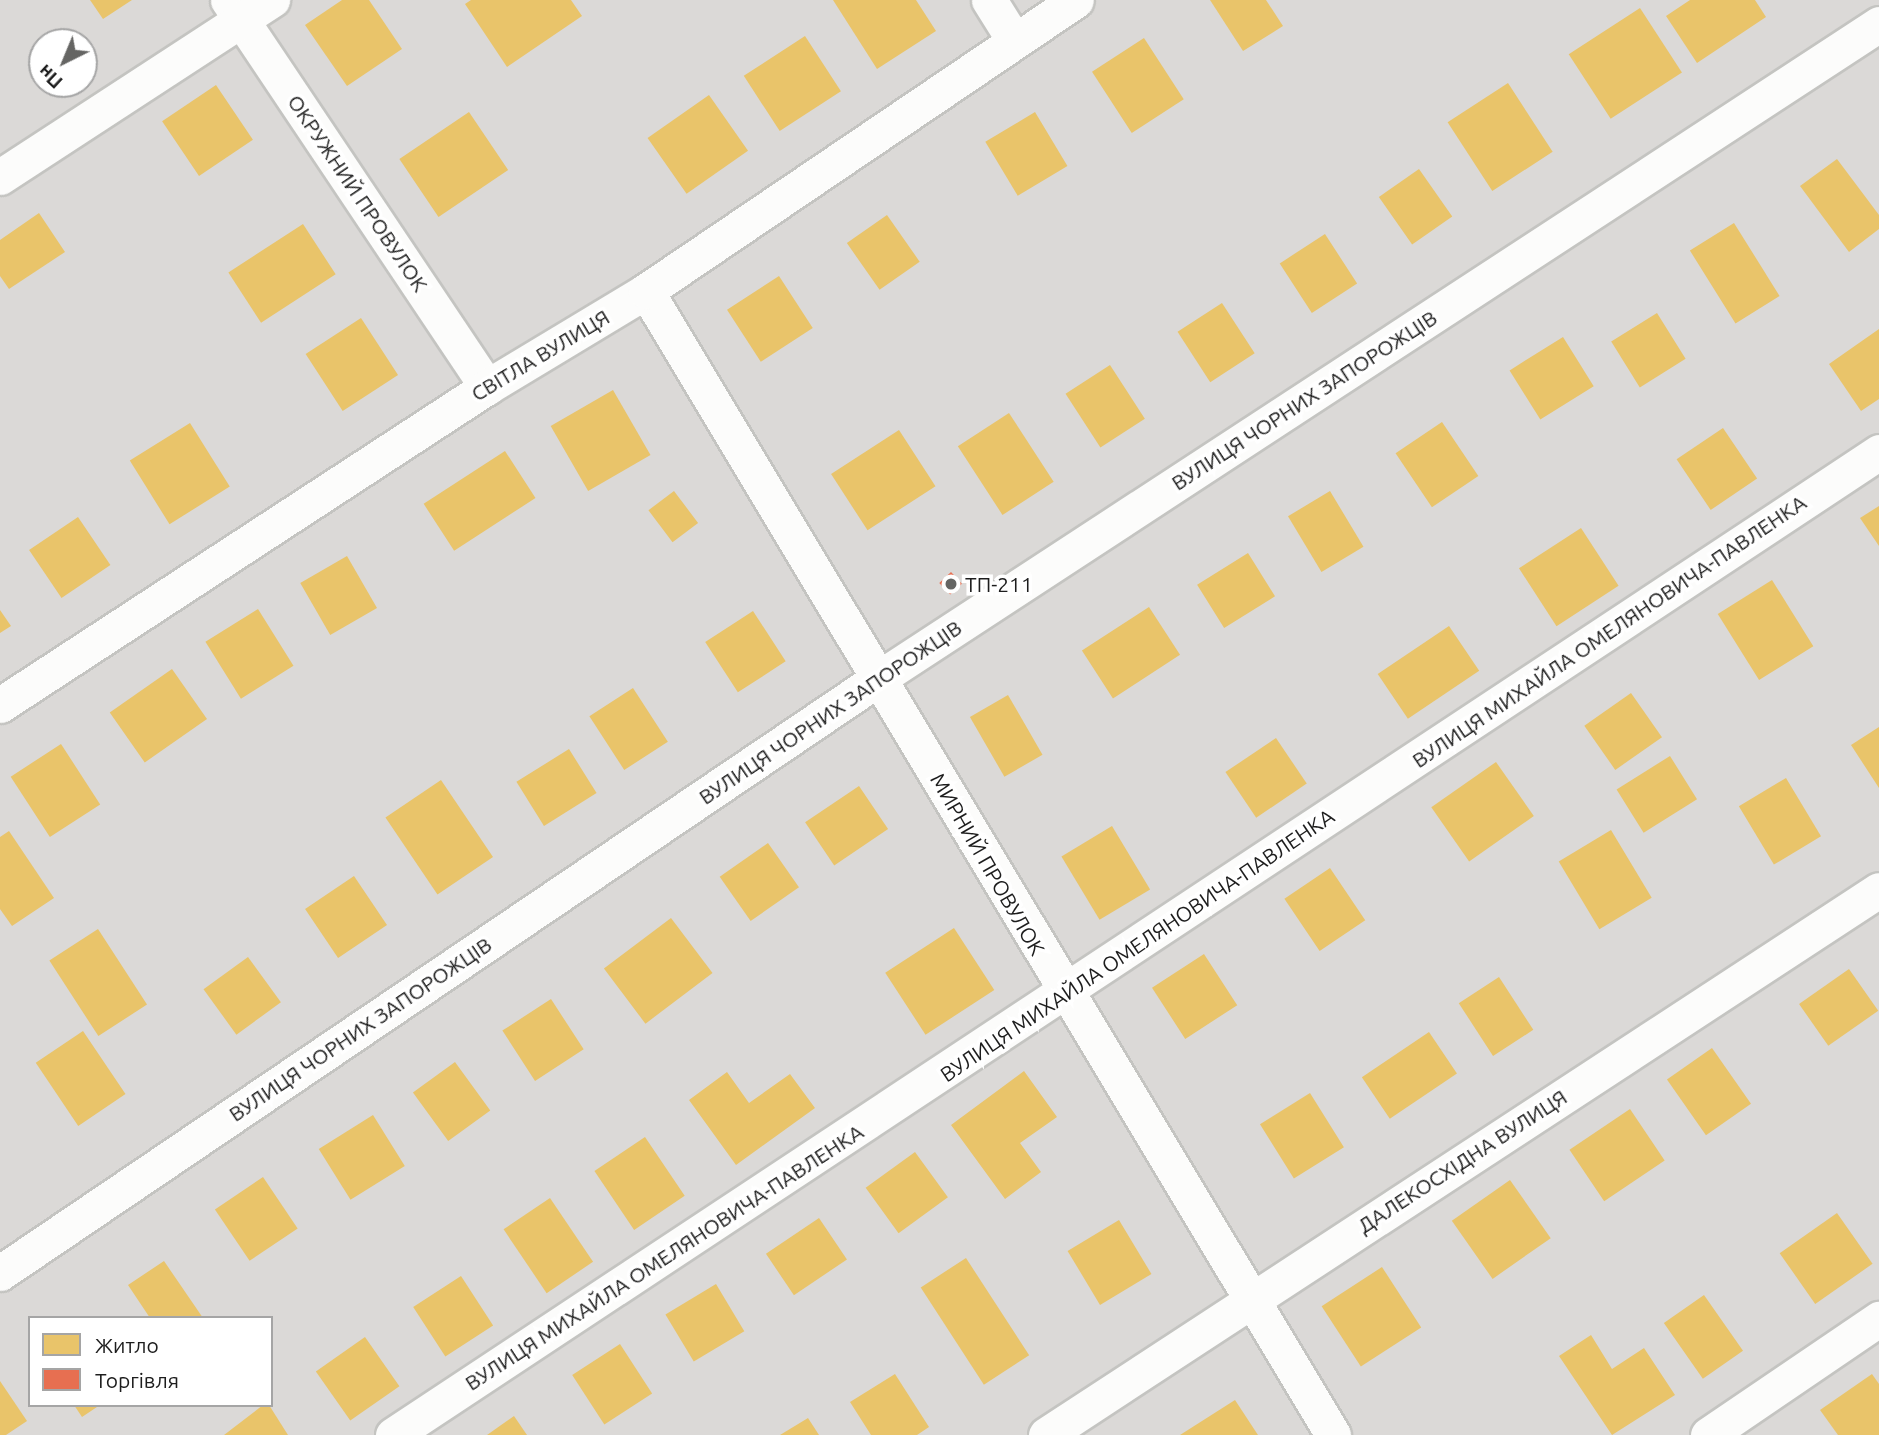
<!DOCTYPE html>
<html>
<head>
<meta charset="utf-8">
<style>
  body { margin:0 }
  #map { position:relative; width:1879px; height:1435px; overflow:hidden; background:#eceae5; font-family:Ubuntu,sans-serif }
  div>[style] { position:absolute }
  .residential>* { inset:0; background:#dbd9d7 }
  .homes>* { inset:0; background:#e9c46a; transform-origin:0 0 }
  .shops>* { inset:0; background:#e76f51; transform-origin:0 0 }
  .roads { filter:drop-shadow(2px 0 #c4c4c1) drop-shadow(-2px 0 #c4c4c1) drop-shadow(0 2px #c4c4c1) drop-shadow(0 -2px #c4c4c1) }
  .minor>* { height:35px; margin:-17.5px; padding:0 17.5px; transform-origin:17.5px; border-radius:17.5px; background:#fcfcfb }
  .dots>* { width:19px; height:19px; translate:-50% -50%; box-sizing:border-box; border:4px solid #fff; border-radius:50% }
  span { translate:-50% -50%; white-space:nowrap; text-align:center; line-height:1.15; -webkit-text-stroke:7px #fff; paint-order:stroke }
  .street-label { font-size:21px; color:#1d1d1d }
  .poi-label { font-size:21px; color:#1d1d1d }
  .left { translate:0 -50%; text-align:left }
  .legend { position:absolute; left:28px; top:1316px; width:245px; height:91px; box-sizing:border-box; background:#fff; border:2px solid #a5a5a5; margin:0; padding:9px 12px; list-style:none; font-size:21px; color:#1d1d1d }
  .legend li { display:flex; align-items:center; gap:14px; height:35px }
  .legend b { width:35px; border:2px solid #a5a5a5 }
  .north { position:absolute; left:28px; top:28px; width:70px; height:70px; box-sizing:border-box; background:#fff; border:2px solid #a5a5a5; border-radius:50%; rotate:223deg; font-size:19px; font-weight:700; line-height:28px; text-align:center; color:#1d1d1d }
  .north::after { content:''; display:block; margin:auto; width:24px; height:32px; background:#656563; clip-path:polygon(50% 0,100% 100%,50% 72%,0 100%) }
</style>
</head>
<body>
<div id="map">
  <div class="residential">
    <div style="clip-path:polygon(evenodd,0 0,1879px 0,1879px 1435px,0 1435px,0 0,42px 42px,84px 42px,84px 84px,42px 84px,42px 42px,0 0,30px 1318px,271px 1318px,271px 1405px,30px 1405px,30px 1318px)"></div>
  </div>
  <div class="homes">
    <div style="clip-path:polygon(90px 0,132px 0,103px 19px)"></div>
    <div style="clip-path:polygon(342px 0,369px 0,402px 49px,347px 86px,305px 25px)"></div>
    <div style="clip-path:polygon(471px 0,571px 0,582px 16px,507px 67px,465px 4px)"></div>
    <div style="clip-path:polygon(833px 0,916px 0,936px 31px,877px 69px)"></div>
    <div style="clip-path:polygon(1210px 0,1266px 0,1283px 26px,1243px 51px)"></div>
    <div style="clip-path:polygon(1690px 0,1755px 0,1766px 17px,1697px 63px,1666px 16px)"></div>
    <div style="left:1640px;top:8px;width:77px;height:85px;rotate:57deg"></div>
    <div style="left:805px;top:36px;width:66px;height:73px;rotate:57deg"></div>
    <div style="left:1144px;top:38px;width:73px;height:62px;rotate:57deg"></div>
    <div style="left:1508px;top:83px;width:82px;height:72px;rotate:57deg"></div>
    <div style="left:216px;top:85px;width:66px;height:65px;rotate:56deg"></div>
    <div style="left:709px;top:95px;width:68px;height:75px;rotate:55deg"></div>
    <div style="left:469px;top:112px;width:70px;height:84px;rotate:56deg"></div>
    <div style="left:1035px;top:112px;width:63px;height:58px;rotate:59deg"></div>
    <div style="clip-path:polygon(1837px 159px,1879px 215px,1879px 229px,1849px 252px,1800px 186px)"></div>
    <div style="left:1419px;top:169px;width:58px;height:49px;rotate:55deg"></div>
    <div style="clip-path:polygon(39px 213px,65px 252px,9px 289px,0 276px,0 240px)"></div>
    <div style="left:887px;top:215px;width:57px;height:49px;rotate:55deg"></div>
    <div style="left:1734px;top:223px;width:86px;height:52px;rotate:58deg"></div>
    <div style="left:303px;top:224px;width:60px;height:89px;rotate:57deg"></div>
    <div style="left:1325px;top:234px;width:59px;height:54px;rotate:57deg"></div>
    <div style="left:779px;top:276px;width:62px;height:62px;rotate:57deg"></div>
    <div style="left:1222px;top:303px;width:60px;height:53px;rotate:57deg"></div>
    <div style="left:1657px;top:313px;width:54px;height:54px;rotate:58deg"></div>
    <div style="left:361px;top:318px;width:68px;height:66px;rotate:57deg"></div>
    <div style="clip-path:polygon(1879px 329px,1879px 399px,1861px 411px,1829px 364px)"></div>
    <div style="left:1563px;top:337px;width:58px;height:63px;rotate:58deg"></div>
    <div style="left:1110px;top:365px;width:64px;height:53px;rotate:57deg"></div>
    <div style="left:613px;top:390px;width:75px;height:72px;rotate:60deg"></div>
    <div style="left:1009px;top:413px;width:82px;height:61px;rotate:57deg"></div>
    <div style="left:1442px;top:422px;width:65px;height:56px;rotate:56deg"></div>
    <div style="left:190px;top:423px;width:75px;height:71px;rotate:58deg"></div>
    <div style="left:1723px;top:428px;width:61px;height:56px;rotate:56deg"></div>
    <div style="left:899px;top:430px;width:67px;height:81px;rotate:57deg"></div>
    <div style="left:505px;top:451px;width:56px;height:97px;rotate:57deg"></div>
    <div style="left:674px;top:491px;width:40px;height:32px;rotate:53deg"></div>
    <div style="left:1330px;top:491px;width:65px;height:49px;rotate:59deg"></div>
    <div style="clip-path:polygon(1879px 506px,1879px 546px,1860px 518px)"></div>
    <div style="left:78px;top:517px;width:58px;height:59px;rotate:56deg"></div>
    <div style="left:1581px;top:528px;width:69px;height:74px;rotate:57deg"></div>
    <div style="left:1248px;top:553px;width:51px;height:60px;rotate:58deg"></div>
    <div style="left:347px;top:556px;width:60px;height:54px;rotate:60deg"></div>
    <div style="left:1772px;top:580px;width:78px;height:64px;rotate:58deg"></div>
    <div style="left:1149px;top:607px;width:57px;height:80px;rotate:57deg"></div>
    <div style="left:258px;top:609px;width:67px;height:62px;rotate:58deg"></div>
    <div style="clip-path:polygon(0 610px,11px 626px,0 633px)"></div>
    <div style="left:753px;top:611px;width:60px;height:57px;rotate:57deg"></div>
    <div style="left:1449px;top:626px;width:54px;height:86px;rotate:56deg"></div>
    <div style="left:172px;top:669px;width:61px;height:76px;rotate:55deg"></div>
    <div style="left:633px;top:688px;width:64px;height:52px;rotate:57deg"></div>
    <div style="left:1631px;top:693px;width:54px;height:57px;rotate:55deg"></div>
    <div style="left:1008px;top:695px;width:69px;height:44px;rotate:60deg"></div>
    <div style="clip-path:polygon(1879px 727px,1879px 788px,1851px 745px)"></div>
    <div style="left:1276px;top:738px;width:55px;height:61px;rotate:56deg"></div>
    <div style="left:61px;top:744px;width:72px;height:60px;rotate:57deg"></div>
    <div style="left:569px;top:749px;width:52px;height:62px;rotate:58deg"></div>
    <div style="left:1670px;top:756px;width:51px;height:63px;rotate:58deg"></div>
    <div style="left:1496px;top:762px;width:66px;height:79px;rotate:55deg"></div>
    <div style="left:1786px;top:778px;width:68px;height:55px;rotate:59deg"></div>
    <div style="left:441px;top:780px;width:93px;height:67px;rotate:56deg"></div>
    <div style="left:859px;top:786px;width:52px;height:65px;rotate:56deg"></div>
    <div style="left:1112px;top:826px;width:74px;height:59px;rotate:59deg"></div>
    <div style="left:1611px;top:830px;width:79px;height:61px;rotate:59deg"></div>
    <div style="clip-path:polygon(9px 831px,54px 898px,12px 926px,0 909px,0 837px)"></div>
    <div style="left:768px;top:843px;width:54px;height:59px;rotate:55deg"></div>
    <div style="left:1330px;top:868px;width:63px;height:55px;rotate:56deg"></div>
    <div style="left:354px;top:876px;width:59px;height:59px;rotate:56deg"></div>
    <div style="left:671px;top:918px;width:69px;height:84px;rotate:53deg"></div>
    <div style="left:954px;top:928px;width:74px;height:82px;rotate:57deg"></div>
    <div style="left:98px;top:929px;width:90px;height:58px;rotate:57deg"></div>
    <div style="left:1204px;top:954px;width:61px;height:62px;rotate:57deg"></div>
    <div style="left:248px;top:957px;width:56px;height:55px;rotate:54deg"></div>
    <div style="left:1849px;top:969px;width:51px;height:61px;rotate:55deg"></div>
    <div style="left:1499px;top:977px;width:63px;height:48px;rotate:57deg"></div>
    <div style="left:551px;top:999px;width:60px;height:58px;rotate:57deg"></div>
    <div style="left:83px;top:1031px;width:76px;height:57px;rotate:56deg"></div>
    <div style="left:1429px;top:1032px;width:50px;height:81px;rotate:56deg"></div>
    <div style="left:1712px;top:1048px;width:68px;height:55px;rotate:55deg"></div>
    <div style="left:455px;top:1062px;width:60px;height:52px;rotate:54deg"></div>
    <div style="clip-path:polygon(1024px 1071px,1057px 1117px,1020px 1143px,1041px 1172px,1005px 1199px,951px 1125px)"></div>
    <div style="clip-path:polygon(727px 1072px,749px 1103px,790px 1074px,815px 1108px,736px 1165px,689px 1100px)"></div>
    <div style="left:1310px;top:1093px;width:64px;height:59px;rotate:58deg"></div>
    <div style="left:1630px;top:1109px;width:62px;height:73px;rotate:56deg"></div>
    <div style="left:373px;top:1115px;width:60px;height:64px;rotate:58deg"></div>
    <div style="left:645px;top:1137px;width:71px;height:61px;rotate:56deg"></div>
    <div style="left:915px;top:1152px;width:56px;height:61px;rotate:54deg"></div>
    <div style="left:263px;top:1177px;width:62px;height:58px;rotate:56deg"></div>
    <div style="left:1510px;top:1180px;width:71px;height:71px;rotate:55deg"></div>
    <div style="left:550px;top:1198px;width:77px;height:56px;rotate:56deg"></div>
    <div style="left:1837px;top:1213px;width:62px;height:70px;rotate:55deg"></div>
    <div style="left:819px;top:1218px;width:50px;height:64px;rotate:56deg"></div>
    <div style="left:1119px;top:1220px;width:63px;height:60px;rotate:59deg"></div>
    <div style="left:966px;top:1258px;width:116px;height:54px;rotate:57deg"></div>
    <div style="clip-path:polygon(164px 1261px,203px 1318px,150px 1318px,128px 1285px)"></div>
    <div style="left:1382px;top:1267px;width:72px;height:72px;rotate:57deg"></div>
    <div style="left:461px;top:1276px;width:59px;height:57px;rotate:57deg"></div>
    <div style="left:716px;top:1284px;width:55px;height:59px;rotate:59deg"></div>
    <div style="left:1704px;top:1295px;width:68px;height:49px;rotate:55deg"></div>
    <div style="clip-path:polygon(1591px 1335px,1612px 1369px,1644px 1348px,1675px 1395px,1612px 1435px,1559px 1356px)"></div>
    <div style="left:365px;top:1337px;width:60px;height:60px;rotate:55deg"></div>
    <div style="left:620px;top:1344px;width:59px;height:57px;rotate:57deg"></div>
    <div style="clip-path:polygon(895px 1374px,929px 1427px,917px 1435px,871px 1435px,850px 1402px)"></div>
    <div style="clip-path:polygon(1872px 1374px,1879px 1384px,1879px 1435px,1838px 1435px,1820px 1410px)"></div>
    <div style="clip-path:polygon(0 1381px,27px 1421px,6px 1435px,0 1435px)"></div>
    <div style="clip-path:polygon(1235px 1400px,1258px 1435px,1180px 1435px)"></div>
    <div style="clip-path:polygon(74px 1405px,100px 1405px,82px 1417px)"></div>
    <div style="clip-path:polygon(263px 1405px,269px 1405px,288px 1435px,224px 1435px)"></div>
    <div style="clip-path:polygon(514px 1416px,527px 1435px,487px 1435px)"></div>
    <div style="clip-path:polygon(808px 1418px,819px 1435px,780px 1435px)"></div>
  </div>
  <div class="shops">
    <div style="left:951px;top:572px;width:16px;height:16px;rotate:47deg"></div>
  </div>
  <div class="roads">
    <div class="minor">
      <div style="left:228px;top:0;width:466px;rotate:56.2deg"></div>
      <div style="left:989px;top:0;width:47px;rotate:58deg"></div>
      <div style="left:0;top:177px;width:325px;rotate:-33.1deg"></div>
      <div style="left:646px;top:291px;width:1334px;rotate:59.01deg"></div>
      <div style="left:0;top:705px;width:582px;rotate:-33.14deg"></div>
      <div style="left:487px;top:387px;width:186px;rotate:-31.1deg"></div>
      <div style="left:646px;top:291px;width:519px;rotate:-34.09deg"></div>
      <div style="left:0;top:1273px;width:1061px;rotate:-34.09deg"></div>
      <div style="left:879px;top:678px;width:1195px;rotate:-33.18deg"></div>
      <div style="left:393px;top:1435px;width:1782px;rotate:-33.48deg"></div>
      <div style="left:1046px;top:1435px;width:995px;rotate:-33.2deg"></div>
      <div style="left:1708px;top:1435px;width:207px;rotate:-34.2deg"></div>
    </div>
  </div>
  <div class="dots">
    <div style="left:951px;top:584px;background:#656563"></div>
  </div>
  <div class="street-label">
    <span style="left:358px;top:193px;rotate:56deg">ОКРУЖНИЙ ПРОВУЛОК</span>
    <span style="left:540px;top:355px;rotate:-31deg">СВІТЛА ВУЛИЦЯ</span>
    <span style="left:1304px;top:400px;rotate:-33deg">ВУЛИЦЯ ЧОРНИХ ЗАПОРОЖЦІВ</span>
    <span style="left:1609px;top:631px;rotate:-34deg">ВУЛИЦЯ МИХАЙЛА ОМЕЛЯНОВИЧА-ПАВЛЕНКА</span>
    <span style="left:830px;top:712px;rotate:-34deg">ВУЛИЦЯ ЧОРНИХ ЗАПОРОЖЦІВ</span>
    <span style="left:988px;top:864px;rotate:60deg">МИРНИЙ ПРОВУЛОК</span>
    <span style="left:1137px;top:945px;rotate:-34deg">ВУЛИЦЯ МИХАЙЛА ОМЕЛЯНОВИЧА-ПАВЛЕНКА</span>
    <span style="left:360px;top:1029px;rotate:-34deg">ВУЛИЦЯ ЧОРНИХ ЗАПОРОЖЦІВ</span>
    <span style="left:1462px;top:1161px;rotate:-33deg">ДАЛЕКОСХІДНА ВУЛИЦЯ</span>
    <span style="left:664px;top:1257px;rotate:-33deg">ВУЛИЦЯ МИХАЙЛА ОМЕЛЯНОВИЧА-ПАВЛЕНКА</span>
  </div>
  <div class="poi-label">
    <span class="left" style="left:965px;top:584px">ТП-211</span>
  </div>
  <ul class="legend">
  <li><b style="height:19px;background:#e9c46a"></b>Житло</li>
  <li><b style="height:19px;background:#e76f51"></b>Торгівля</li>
  </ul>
  <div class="north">Пн</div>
</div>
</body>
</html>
